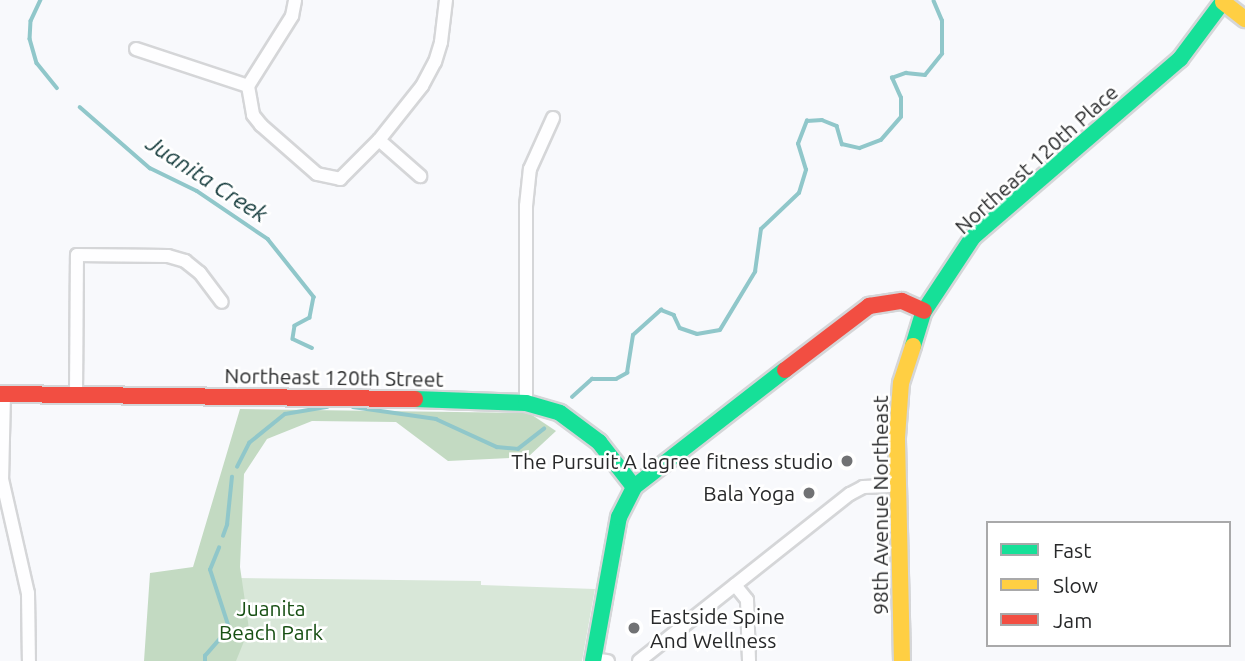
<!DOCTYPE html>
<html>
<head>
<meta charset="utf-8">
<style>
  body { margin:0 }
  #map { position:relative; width:1245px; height:661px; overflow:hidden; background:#f8f9fc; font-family:Ubuntu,sans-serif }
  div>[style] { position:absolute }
  .green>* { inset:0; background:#d8e7d8 }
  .forest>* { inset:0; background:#c3dac2 }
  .stream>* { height:3.5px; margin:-1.75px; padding:0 1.75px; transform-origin:1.75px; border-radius:1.75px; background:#90c7ca }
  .roads { filter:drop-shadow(2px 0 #d5d6d8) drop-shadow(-2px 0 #d5d6d8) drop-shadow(0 2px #d5d6d8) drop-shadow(0 -2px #d5d6d8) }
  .street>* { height:12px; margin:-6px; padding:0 6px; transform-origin:6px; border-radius:6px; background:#fefeff }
  .fast>* { height:16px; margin:-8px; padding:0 8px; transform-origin:8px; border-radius:8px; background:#16e098 }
  .slow>* { height:16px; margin:-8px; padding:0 8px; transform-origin:8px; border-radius:8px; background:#ffcf43 }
  .jam>* { height:16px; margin:-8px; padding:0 8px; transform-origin:8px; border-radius:8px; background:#f24e42 }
  .dots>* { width:19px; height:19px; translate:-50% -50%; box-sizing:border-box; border:4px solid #fff; border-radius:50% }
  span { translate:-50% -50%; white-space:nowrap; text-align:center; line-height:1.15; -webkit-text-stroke:5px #fff; paint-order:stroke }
  .street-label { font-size:21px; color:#28292a }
  .poi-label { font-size:21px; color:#28292a }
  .right { translate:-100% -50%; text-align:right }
  .left { translate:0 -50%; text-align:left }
  .park-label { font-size:21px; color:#174f13 }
  .water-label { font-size:23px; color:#113839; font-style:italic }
  .legend { position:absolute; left:986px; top:521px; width:245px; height:126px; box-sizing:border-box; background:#fff; border:2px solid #a9a9aa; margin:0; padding:9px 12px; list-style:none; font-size:21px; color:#28292a }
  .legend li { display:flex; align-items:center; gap:14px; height:35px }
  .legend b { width:35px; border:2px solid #a9a9aa }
</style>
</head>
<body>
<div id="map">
  <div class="green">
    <div style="clip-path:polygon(237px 578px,481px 581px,481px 585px,595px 589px,582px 661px,158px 661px)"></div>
  </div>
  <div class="forest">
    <div style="clip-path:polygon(240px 409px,529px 413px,556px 431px,528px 457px,448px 461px,396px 422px,312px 421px,267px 439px,244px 474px,240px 567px,249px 629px,236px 661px,144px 661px,150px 573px,193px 567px)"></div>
  </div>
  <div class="stream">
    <div style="left:41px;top:0;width:23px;rotate:115deg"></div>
    <div style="left:31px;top:21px;width:18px;rotate:93deg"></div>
    <div style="left:30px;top:39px;width:25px;rotate:74deg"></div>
    <div style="left:37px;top:63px;width:32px;rotate:51deg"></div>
    <div style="left:80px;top:107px;width:93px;rotate:41.1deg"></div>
    <div style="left:150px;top:168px;width:52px;rotate:26.1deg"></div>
    <div style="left:197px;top:191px;width:86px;rotate:34.1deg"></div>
    <div style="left:268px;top:239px;width:74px;rotate:51.6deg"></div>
    <div style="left:314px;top:297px;width:21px;rotate:101deg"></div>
    <div style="left:310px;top:318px;width:17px;rotate:152deg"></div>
    <div style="left:295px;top:326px;width:13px;rotate:99deg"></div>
    <div style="left:293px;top:339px;width:21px;rotate:25deg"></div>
    <div style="left:572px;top:397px;width:27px;rotate:-42deg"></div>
    <div style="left:592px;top:379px;width:24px"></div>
    <div style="left:616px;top:379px;width:13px;rotate:-29deg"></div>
    <div style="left:627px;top:373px;width:38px;rotate:-81deg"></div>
    <div style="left:633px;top:335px;width:38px;rotate:-42deg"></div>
    <div style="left:661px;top:310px;width:14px;rotate:21deg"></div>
    <div style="left:674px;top:315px;width:14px;rotate:65deg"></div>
    <div style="left:680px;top:328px;width:18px;rotate:19deg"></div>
    <div style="left:697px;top:334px;width:23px;rotate:-10deg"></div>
    <div style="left:720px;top:330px;width:68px;rotate:-58.9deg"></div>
    <div style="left:755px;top:272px;width:43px;rotate:-82.1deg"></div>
    <div style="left:761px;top:229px;width:52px;rotate:-43.5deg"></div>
    <div style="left:799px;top:193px;width:24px;rotate:-73deg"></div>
    <div style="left:806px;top:170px;width:27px;rotate:-107deg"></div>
    <div style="left:798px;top:144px;width:25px;rotate:-69deg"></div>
    <div style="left:807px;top:121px;width:15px;rotate:-4deg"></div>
    <div style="left:822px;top:120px;width:16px;rotate:22deg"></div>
    <div style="left:837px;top:126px;width:19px;rotate:74deg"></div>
    <div style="left:842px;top:144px;width:18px;rotate:13deg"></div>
    <div style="left:860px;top:148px;width:22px;rotate:-21deg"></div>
    <div style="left:881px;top:140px;width:30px;rotate:-49deg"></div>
    <div style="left:901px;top:117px;width:19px;rotate:-90deg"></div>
    <div style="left:901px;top:98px;width:22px;rotate:-114deg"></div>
    <div style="left:892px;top:78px;width:15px;rotate:-20deg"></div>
    <div style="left:906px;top:73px;width:19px;rotate:6deg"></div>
    <div style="left:925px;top:75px;width:27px;rotate:-51deg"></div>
    <div style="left:942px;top:54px;width:33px;rotate:-90deg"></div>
    <div style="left:942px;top:21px;width:21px;rotate:-113deg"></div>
    <div style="left:353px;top:407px;width:84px;rotate:8.2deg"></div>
    <div style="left:436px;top:419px;width:67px;rotate:24.7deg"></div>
    <div style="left:497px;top:447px;width:21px;rotate:5deg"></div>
    <div style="left:518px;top:449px;width:33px;rotate:-38deg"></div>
    <div style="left:237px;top:467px;width:27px;rotate:-63deg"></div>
    <div style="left:249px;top:443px;width:46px;rotate:-38.9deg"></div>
    <div style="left:285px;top:414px;width:43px;rotate:-9.5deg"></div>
    <div style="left:223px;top:536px;width:12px;rotate:-70deg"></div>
    <div style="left:227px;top:525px;width:48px;rotate:-84.1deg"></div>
    <div style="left:205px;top:661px;width:5px;rotate:-90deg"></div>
    <div style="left:205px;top:656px;width:37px;rotate:-49deg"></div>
    <div style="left:229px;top:628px;width:61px;rotate:-108.1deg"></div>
    <div style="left:210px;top:570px;width:24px;rotate:-68deg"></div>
  </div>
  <div class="roads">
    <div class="street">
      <div style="left:136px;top:49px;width:118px;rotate:18.3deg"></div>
      <div style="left:248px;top:86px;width:29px;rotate:80deg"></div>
      <div style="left:253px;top:115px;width:13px;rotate:51deg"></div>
      <div style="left:261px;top:125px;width:74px;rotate:41.2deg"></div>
      <div style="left:317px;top:174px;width:24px;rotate:12deg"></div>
      <div style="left:340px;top:179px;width:55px;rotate:-45deg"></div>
      <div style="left:379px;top:140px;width:69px;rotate:-51.5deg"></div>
      <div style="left:422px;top:86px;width:27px;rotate:-62deg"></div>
      <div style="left:435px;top:62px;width:21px;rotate:-73deg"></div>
      <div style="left:441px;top:42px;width:42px;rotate:-83.2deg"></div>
      <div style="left:248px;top:86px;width:83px;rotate:-57.8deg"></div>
      <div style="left:292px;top:16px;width:16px;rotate:-79deg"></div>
      <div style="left:379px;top:140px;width:55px;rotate:41.3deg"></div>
      <div style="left:4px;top:394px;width:85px;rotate:91.3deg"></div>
      <div style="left:2px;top:479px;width:117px;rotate:77.2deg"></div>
      <div style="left:28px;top:593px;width:68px;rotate:89.2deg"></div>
      <div style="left:76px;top:395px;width:140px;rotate:-89.6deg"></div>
      <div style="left:77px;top:255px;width:91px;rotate:0.6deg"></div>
      <div style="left:168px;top:256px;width:18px;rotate:16deg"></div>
      <div style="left:185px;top:261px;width:19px;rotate:39deg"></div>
      <div style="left:200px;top:273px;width:36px;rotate:53deg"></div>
      <div style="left:526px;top:403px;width:197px;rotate:-90deg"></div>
      <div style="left:526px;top:206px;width:37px;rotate:-84deg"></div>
      <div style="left:530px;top:169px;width:56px;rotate:-65.7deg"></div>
      <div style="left:735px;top:585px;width:19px;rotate:51deg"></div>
      <div style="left:747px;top:600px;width:61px;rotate:88.1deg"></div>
      <div style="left:593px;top:659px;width:15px;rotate:8deg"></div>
      <div style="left:639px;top:661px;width:269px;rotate:-38.4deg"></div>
      <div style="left:850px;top:494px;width:15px;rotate:-28deg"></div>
      <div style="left:863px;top:487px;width:34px;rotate:-2deg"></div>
    </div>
    <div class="fast">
      <div style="left:913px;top:346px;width:37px;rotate:-73deg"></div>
      <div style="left:924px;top:311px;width:89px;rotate:-56.5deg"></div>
      <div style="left:973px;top:237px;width:273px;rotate:-40.7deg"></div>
      <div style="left:1180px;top:59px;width:74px;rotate:-53.3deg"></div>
      <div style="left:415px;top:399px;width:111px;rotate:2.1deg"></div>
      <div style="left:526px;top:403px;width:35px;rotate:16deg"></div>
      <div style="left:560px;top:413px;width:49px;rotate:36.6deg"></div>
      <div style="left:599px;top:442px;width:57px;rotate:52.1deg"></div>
      <div style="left:593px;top:661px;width:146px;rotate:-79.8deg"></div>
      <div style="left:619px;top:517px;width:34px;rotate:-63deg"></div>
      <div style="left:634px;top:487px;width:191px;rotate:-37.8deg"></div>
    </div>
    <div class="slow">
      <div style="left:1223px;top:2px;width:28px;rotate:38deg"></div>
      <div style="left:902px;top:661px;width:224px;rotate:-91.3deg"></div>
      <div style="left:897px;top:437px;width:54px;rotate:-85.8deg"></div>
      <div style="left:901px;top:383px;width:39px;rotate:-72deg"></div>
    </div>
    <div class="jam">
      <div style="left:785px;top:370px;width:106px;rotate:-37.3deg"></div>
      <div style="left:869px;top:306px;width:33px;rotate:-9deg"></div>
      <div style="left:902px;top:301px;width:24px;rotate:24deg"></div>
      <div style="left:0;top:394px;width:415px;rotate:0.7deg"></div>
    </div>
  </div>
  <div class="dots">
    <div style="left:847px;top:461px;background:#717274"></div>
    <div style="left:809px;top:493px;background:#717274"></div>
    <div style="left:634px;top:628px;background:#717274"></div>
  </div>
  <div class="street-label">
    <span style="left:1036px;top:159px;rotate:-42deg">Northeast 120th Place</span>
    <span style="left:334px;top:377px;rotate:1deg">Northeast 120th Street</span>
    <span style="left:880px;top:505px;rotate:-90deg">98th Avenue Northeast</span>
  </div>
  <div class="poi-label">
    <span class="right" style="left:833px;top:461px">The Pursuit A lagree fitness studio</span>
    <span class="right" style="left:795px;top:493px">Bala Yoga</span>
    <span class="left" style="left:650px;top:628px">Eastside Spine<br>And Wellness</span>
  </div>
  <div class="park-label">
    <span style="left:271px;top:620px">Juanita<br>Beach Park</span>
  </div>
  <div class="water-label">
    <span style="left:207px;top:179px;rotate:33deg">Juanita Creek</span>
  </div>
  <ul class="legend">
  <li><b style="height:9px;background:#16e098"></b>Fast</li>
  <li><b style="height:9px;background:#ffcf43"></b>Slow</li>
  <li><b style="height:9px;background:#f24e42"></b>Jam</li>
  </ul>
</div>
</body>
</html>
